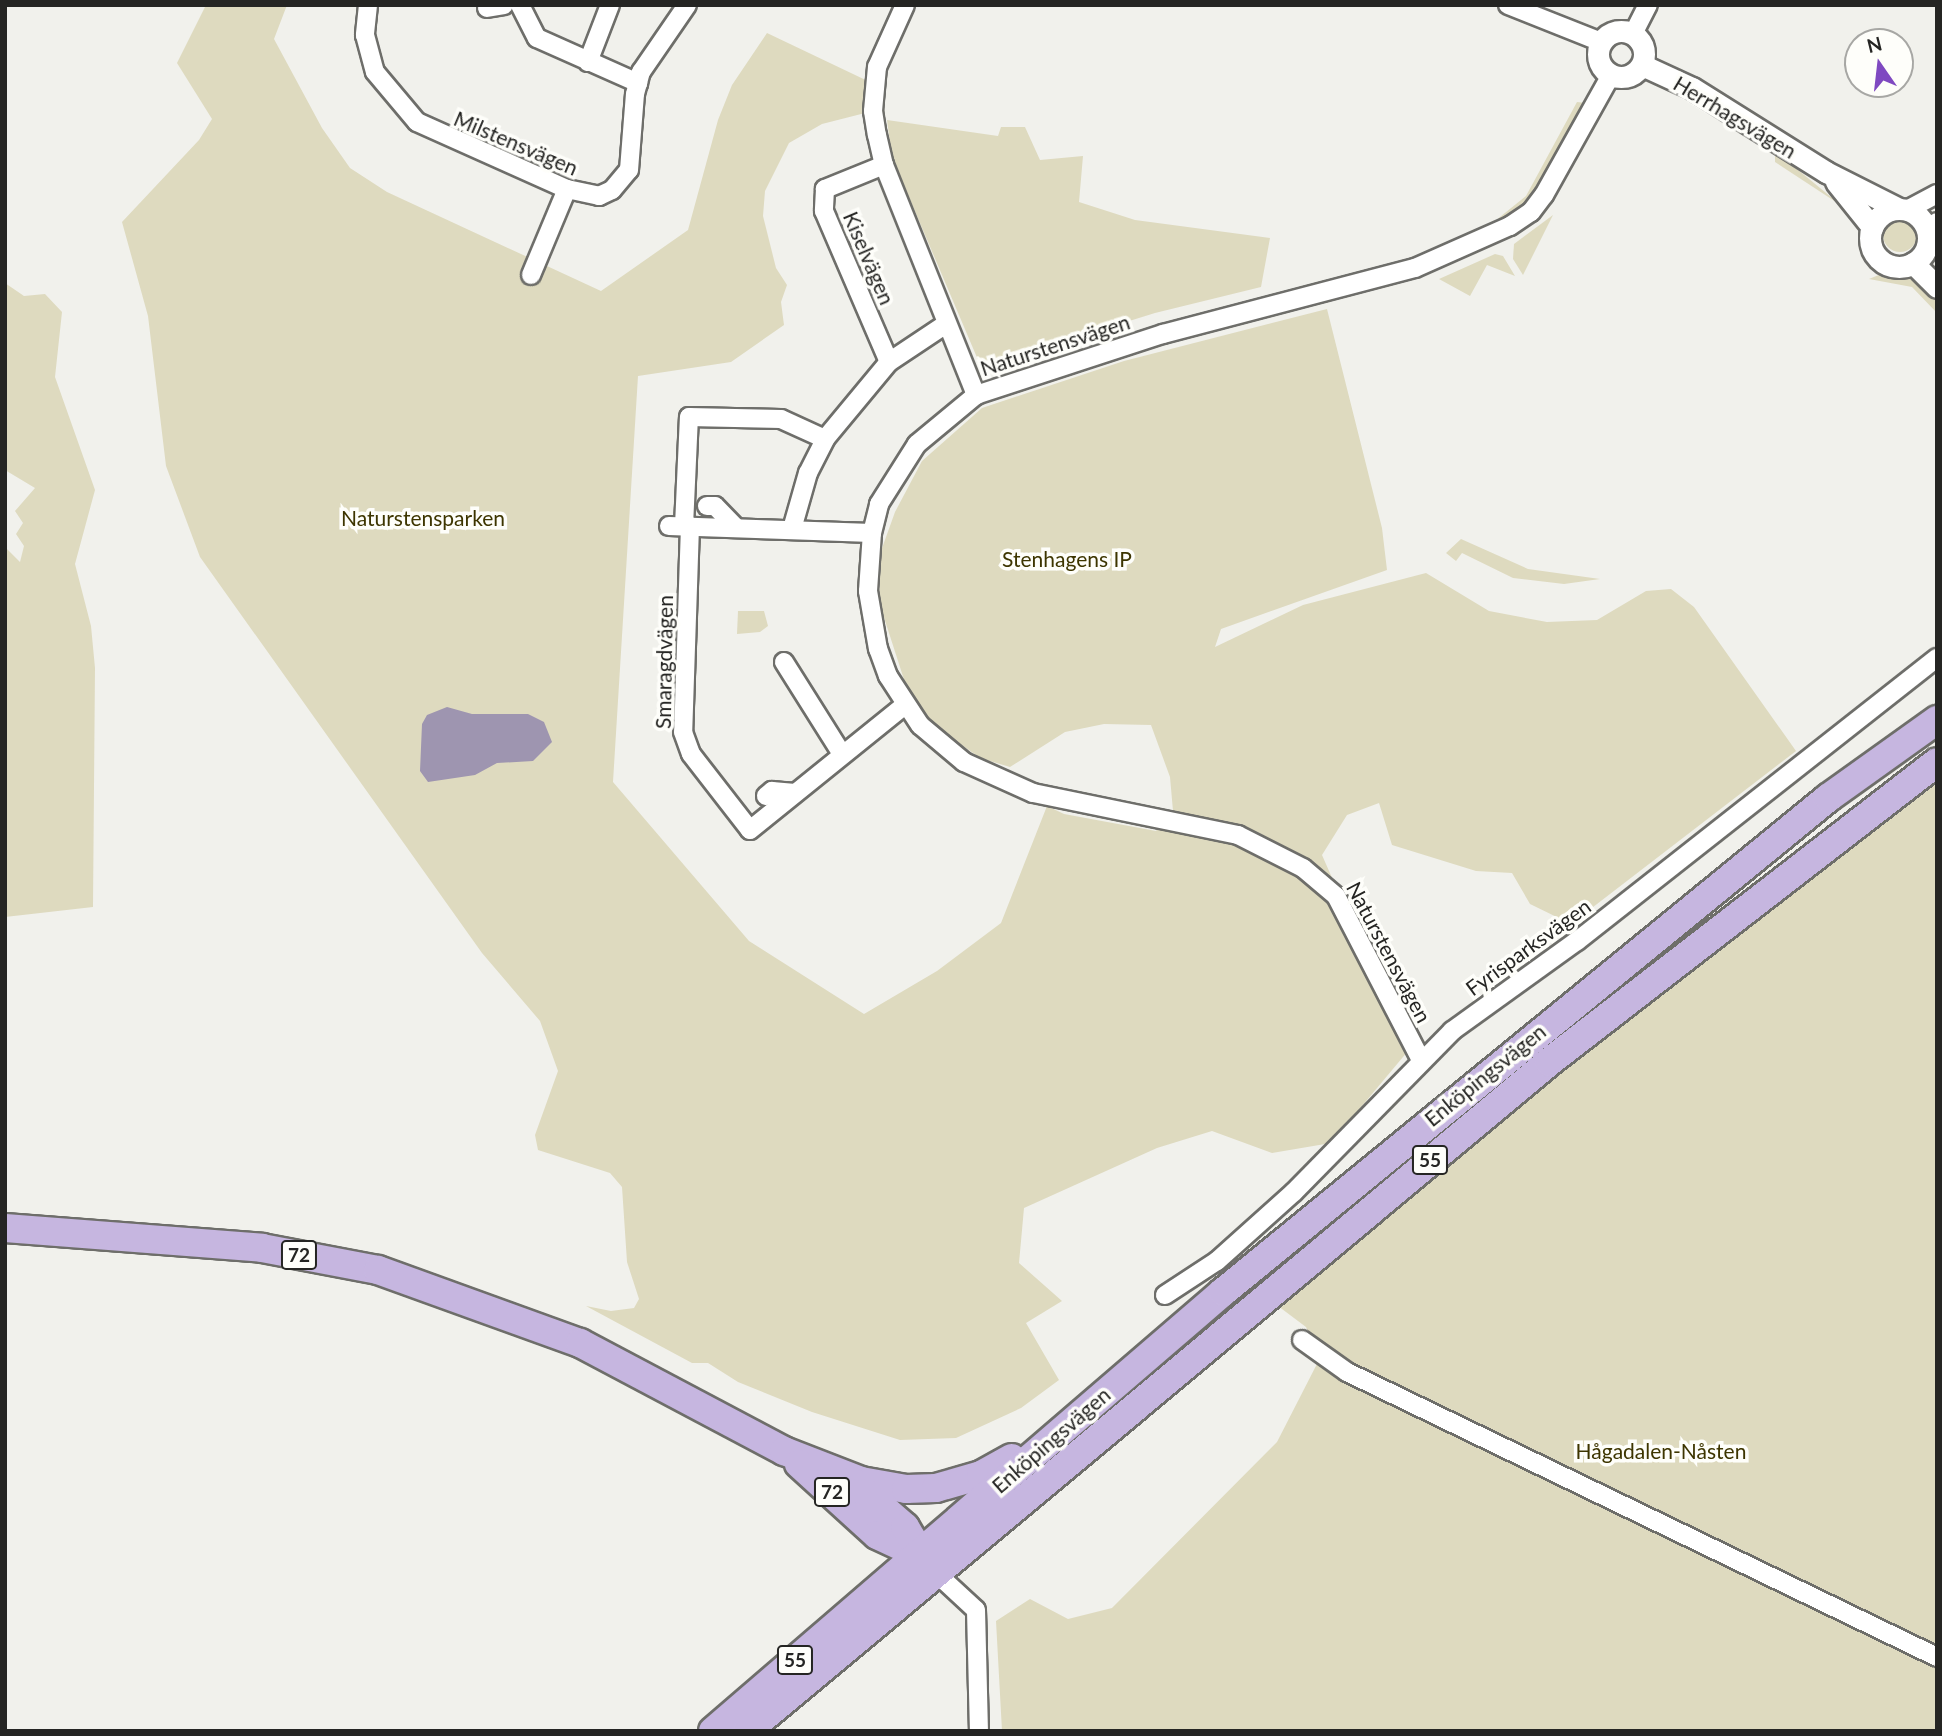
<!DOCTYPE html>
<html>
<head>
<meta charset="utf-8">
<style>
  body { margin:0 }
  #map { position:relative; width:1942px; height:1736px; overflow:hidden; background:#f1f1ec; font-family:Lato,sans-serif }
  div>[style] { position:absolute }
  .green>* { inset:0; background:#dedabf }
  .round { border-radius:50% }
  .water>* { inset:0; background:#9e95b0 }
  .roads { filter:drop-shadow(2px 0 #6e6e6a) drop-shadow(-2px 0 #6e6e6a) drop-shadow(0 2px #6e6e6a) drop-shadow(0 -2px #6e6e6a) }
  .minor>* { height:18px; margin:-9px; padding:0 9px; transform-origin:9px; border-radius:9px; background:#fff }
  .tertiary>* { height:21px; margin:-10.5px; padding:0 10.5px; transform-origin:10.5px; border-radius:10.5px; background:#fff }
  .tertiary>.ring { margin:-10.5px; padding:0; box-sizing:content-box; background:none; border:21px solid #fff; border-radius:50% }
  .primary>* { height:28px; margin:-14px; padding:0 14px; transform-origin:14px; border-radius:14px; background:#c6b6e0 }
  span { translate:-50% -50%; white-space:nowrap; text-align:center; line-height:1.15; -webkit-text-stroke:7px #fefefa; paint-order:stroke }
  .shield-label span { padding:2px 5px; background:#fefefa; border:2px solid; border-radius:5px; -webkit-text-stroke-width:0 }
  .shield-label { font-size:19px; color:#252523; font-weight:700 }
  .street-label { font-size:21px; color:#252523 }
  .park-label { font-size:21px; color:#3d3500 }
  .frame { position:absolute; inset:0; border:7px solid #252523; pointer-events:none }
  .north { position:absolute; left:1844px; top:28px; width:70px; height:70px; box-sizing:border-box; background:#fefefa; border:2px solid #a7a7a4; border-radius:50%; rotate:346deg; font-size:19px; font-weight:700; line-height:28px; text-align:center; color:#252523 }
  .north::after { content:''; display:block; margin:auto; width:24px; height:32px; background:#7f49c1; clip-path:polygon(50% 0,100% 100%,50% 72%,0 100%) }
</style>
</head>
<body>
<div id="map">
  <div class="green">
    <div style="clip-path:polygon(206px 5px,287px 5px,274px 39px,322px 128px,350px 168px,387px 192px,601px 291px,688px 230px,718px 120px,732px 85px,767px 33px,874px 84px,873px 111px,822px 124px,789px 143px,765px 191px,763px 216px,776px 268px,787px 285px,781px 302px,784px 325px,731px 362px,638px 376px,613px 782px,749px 941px,864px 1014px,937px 971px,1001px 923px,1047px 806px,1064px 814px,1156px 831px,1173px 811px,1170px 777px,1151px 725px,1104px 724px,1065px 732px,1010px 767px,980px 758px,931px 723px,908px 692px,879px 602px,881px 551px,895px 512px,922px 461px,982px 408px,1124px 361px,1327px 309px,1382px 528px,1387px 570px,1221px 629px,1215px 647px,1303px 605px,1426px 573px,1489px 611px,1547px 622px,1597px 620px,1646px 591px,1671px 589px,1694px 607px,1796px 751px,1571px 924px,1530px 904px,1512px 873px,1476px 871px,1392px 845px,1379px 803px,1347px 815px,1322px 855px,1408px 1051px,1331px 1143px,1272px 1153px,1212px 1131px,1157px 1148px,1024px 1208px,1019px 1263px,1062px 1301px,1026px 1323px,1059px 1380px,1021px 1408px,956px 1438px,900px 1440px,812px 1412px,738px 1382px,708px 1363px,692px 1363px,586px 1306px,611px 1311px,634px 1308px,639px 1299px,627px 1262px,622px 1187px,610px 1173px,538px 1150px,535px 1135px,558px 1071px,540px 1021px,482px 953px,200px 557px,166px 466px,148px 316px,122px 222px,199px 140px,212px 119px,177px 63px)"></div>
    <div style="clip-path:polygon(1577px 102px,1586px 103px,1529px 200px,1490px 225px,1526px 196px)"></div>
    <div style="clip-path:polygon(887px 120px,998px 136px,1001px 127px,1025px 127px,1040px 160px,1083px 156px,1079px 202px,1135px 220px,1270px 238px,1261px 287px,1155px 313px,981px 367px,892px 157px)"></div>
    <div style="clip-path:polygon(1775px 151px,1842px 206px,1775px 162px)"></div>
    <div style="clip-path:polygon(1553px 215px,1523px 275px,1513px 259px,1514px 244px)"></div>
    <div class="round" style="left:1883px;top:218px;width:34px;height:34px"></div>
    <div style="clip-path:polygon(1495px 254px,1503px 256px,1515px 276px,1487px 265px,1470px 296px,1439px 279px)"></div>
    <div style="clip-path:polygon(1886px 272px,1922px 283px,1937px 299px,1937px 313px,1912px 287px,1869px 279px)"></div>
    <div style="clip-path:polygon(5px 283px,24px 296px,45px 294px,62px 312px,55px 377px,95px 490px,75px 564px,91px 626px,95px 668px,93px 907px,5px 917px,5px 547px,20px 562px,24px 546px,16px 534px,23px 523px,15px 511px,35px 488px,5px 470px)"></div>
    <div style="clip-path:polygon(1461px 539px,1528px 569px,1600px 579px,1564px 584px,1513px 578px,1462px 553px,1456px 561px,1446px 553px)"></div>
    <div style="clip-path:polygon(738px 611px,764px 611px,768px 626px,760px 632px,737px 634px)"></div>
    <div style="clip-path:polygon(1937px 771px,1937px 1731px,1002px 1731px,996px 1621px,1030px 1599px,1068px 1619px,1112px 1608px,1277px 1442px,1320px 1358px,1306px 1327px,1278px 1306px,1291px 1296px,1289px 1291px,1827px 854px)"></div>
  </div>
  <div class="water">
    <div style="clip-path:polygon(447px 707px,472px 714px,528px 714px,544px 722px,552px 742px,533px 761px,497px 763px,475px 775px,428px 782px,420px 771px,422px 724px,427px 715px)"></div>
  </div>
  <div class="roads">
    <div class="minor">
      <div style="left:368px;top:5px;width:30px;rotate:96deg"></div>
      <div style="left:365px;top:35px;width:38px;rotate:75deg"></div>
      <div style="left:375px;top:72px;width:65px;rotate:50deg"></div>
      <div style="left:417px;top:122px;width:164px;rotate:24.1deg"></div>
      <div style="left:567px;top:189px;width:33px;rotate:12deg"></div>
      <div style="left:599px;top:196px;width:14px;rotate:-25deg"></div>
      <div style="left:612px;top:190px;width:26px;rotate:-50deg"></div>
      <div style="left:629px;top:170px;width:76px;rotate:-85.5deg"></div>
      <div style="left:635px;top:94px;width:23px;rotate:-75deg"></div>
      <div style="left:641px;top:72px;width:81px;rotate:-55.5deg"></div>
      <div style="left:520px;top:5px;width:37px;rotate:63deg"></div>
      <div style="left:537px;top:38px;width:111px;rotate:24deg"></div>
      <div style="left:905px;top:5px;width:68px;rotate:114.3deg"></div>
      <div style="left:877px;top:67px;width:44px;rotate:95.2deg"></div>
      <div style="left:873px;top:111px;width:24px;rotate:81deg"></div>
      <div style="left:877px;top:135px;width:31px;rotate:77deg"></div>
      <div style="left:884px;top:165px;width:248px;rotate:68.2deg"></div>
      <div style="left:1508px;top:5px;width:100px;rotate:21.7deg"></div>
      <div style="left:487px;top:8px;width:17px;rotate:-10deg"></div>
      <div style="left:1633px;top:34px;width:33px;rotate:-63deg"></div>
      <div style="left:588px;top:62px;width:61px;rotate:-68.9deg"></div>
      <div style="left:884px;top:165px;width:64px;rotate:157.9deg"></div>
      <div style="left:825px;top:189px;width:22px;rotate:93deg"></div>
      <div style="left:824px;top:211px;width:164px;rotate:66.7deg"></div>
      <div style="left:1907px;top:210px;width:34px;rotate:-28deg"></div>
      <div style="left:1927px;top:231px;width:13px;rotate:-42deg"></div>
      <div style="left:531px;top:275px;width:93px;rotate:-67.3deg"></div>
      <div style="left:707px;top:506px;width:8px"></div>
      <div style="left:715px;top:506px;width:29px;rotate:46deg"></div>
      <div style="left:669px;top:526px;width:203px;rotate:2deg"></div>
      <div style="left:684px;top:526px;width:109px;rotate:-87.4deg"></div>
      <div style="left:689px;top:417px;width:92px;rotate:1.2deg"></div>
      <div style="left:781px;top:419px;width:48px;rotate:24.4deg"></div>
      <div style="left:690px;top:526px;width:206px;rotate:91.9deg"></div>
      <div style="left:683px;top:732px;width:23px;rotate:70deg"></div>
      <div style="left:691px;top:754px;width:96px;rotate:52.2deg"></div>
      <div style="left:750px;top:830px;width:199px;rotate:-38.9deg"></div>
      <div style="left:792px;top:529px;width:58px;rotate:-74.1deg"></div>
      <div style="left:808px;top:473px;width:38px;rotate:-63deg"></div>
      <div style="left:825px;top:439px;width:100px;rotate:-50.3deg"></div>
      <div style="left:889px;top:362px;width:69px;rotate:-33.7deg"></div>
      <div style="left:784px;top:662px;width:109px;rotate:57.8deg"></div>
      <div style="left:766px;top:796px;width:8px;rotate:-40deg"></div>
      <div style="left:772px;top:791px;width:23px;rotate:5deg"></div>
      <div style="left:1420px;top:1058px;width:182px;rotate:-117.4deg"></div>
      <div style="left:1336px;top:896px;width:43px;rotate:-139.7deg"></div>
      <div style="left:1303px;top:868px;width:73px;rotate:-153.1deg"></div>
      <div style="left:1238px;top:835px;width:209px;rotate:-168.4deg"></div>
      <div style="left:1033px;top:793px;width:76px;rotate:-155.8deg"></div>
      <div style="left:964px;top:762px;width:57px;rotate:-139.9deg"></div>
      <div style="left:920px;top:725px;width:59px;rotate:-123.1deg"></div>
      <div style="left:888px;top:676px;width:29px;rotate:-110deg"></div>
      <div style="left:878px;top:649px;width:59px;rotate:-99.8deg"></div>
      <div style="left:868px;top:591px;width:58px;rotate:-86.1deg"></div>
      <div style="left:872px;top:533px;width:30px;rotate:-76deg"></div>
      <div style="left:879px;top:504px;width:71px;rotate:-57.7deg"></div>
      <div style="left:917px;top:444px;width:77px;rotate:-39.7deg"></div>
      <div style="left:976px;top:395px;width:197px;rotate:-18.1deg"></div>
      <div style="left:1163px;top:334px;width:260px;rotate:-14.7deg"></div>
      <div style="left:1415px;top:268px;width:104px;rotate:-23.9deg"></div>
      <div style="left:1510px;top:226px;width:25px;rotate:-34deg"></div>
      <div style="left:1531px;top:212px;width:21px;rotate:-53deg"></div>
      <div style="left:1544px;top:195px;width:137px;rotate:-60.8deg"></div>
      <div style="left:1165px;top:1295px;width:62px;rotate:-33.2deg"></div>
      <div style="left:1217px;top:1261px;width:103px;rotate:-41.9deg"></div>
      <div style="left:1294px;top:1192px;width:226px;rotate:-45.5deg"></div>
      <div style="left:1452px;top:1031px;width:154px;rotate:-35.8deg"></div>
      <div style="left:1577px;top:941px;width:458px;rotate:-38.2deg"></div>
      <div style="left:1302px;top:1340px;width:55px;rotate:35.4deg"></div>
      <div style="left:1347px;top:1372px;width:655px;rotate:25.78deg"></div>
      <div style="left:936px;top:1573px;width:54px;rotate:42.8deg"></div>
      <div style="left:976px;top:1610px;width:121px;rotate:88.6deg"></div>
    </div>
    <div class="tertiary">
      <div class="ring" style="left:1598px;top:31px;width:25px;height:25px"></div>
      <div style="left:1642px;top:65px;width:55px;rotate:24.7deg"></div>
      <div style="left:1692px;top:88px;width:158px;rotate:32.1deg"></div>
      <div style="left:1826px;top:172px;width:80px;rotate:26.9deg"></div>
      <div style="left:1836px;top:182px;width:58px;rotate:51.3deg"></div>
      <div class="ring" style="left:1870px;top:209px;width:37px;height:37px"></div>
      <div style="left:1913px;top:263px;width:34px;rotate:45deg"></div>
    </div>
    <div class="primary">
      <div style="left:5px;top:1228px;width:258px;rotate:4.4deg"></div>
      <div style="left:262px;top:1248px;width:118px;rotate:10.7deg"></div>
      <div style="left:378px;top:1270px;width:215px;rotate:19.9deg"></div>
      <div style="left:580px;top:1343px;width:231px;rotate:27.9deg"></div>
      <div style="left:784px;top:1451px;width:83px;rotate:21.3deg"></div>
      <div style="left:861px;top:1481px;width:46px;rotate:10.1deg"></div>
      <div style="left:906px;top:1489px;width:30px;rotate:-2deg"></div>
      <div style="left:936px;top:1488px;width:47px;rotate:-16.1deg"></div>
      <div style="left:981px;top:1475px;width:35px;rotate:-29deg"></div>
      <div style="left:799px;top:1464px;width:105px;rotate:42.3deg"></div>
      <div style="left:877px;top:1535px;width:45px;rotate:24.9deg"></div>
      <div style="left:852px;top:1481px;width:70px;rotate:41deg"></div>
      <div style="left:905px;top:1527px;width:43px;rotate:59.3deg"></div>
      <div style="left:713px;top:1731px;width:673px;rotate:-40.72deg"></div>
      <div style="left:1223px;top:1292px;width:781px;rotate:-39.23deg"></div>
      <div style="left:1828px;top:798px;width:134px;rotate:-35.6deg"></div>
      <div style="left:747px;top:1731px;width:1044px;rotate:-39.83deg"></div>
      <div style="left:1549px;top:1062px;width:490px;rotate:-37.7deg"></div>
    </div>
  </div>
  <div class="shield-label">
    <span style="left:1430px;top:1160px">55</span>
    <span style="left:299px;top:1255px">72</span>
    <span style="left:832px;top:1492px">72</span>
    <span style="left:795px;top:1660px">55</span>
  </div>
  <div class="street-label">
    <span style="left:1735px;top:117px;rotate:31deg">Herrhagsvägen</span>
    <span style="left:516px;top:143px;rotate:23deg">Milstensvägen</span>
    <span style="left:869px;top:258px;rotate:67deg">Kiselvägen</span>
    <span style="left:1055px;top:345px;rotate:-18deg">Naturstensvägen</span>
    <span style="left:664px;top:662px;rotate:-89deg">Smaragdvägen</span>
    <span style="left:1528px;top:947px;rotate:-36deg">Fyrisparksvägen</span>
    <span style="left:1389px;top:952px;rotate:62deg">Naturstensvägen</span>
    <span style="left:1485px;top:1075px;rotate:-39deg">Enköpingsvägen</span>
    <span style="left:1051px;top:1440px;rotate:-41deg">Enköpingsvägen</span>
  </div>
  <div class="park-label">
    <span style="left:423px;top:518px">Naturstensparken</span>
    <span style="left:1067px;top:559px">Stenhagens IP</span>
    <span style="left:1661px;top:1451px">Hågadalen-Nåsten</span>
  </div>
  <div class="frame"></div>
  <div class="north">N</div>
</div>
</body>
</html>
